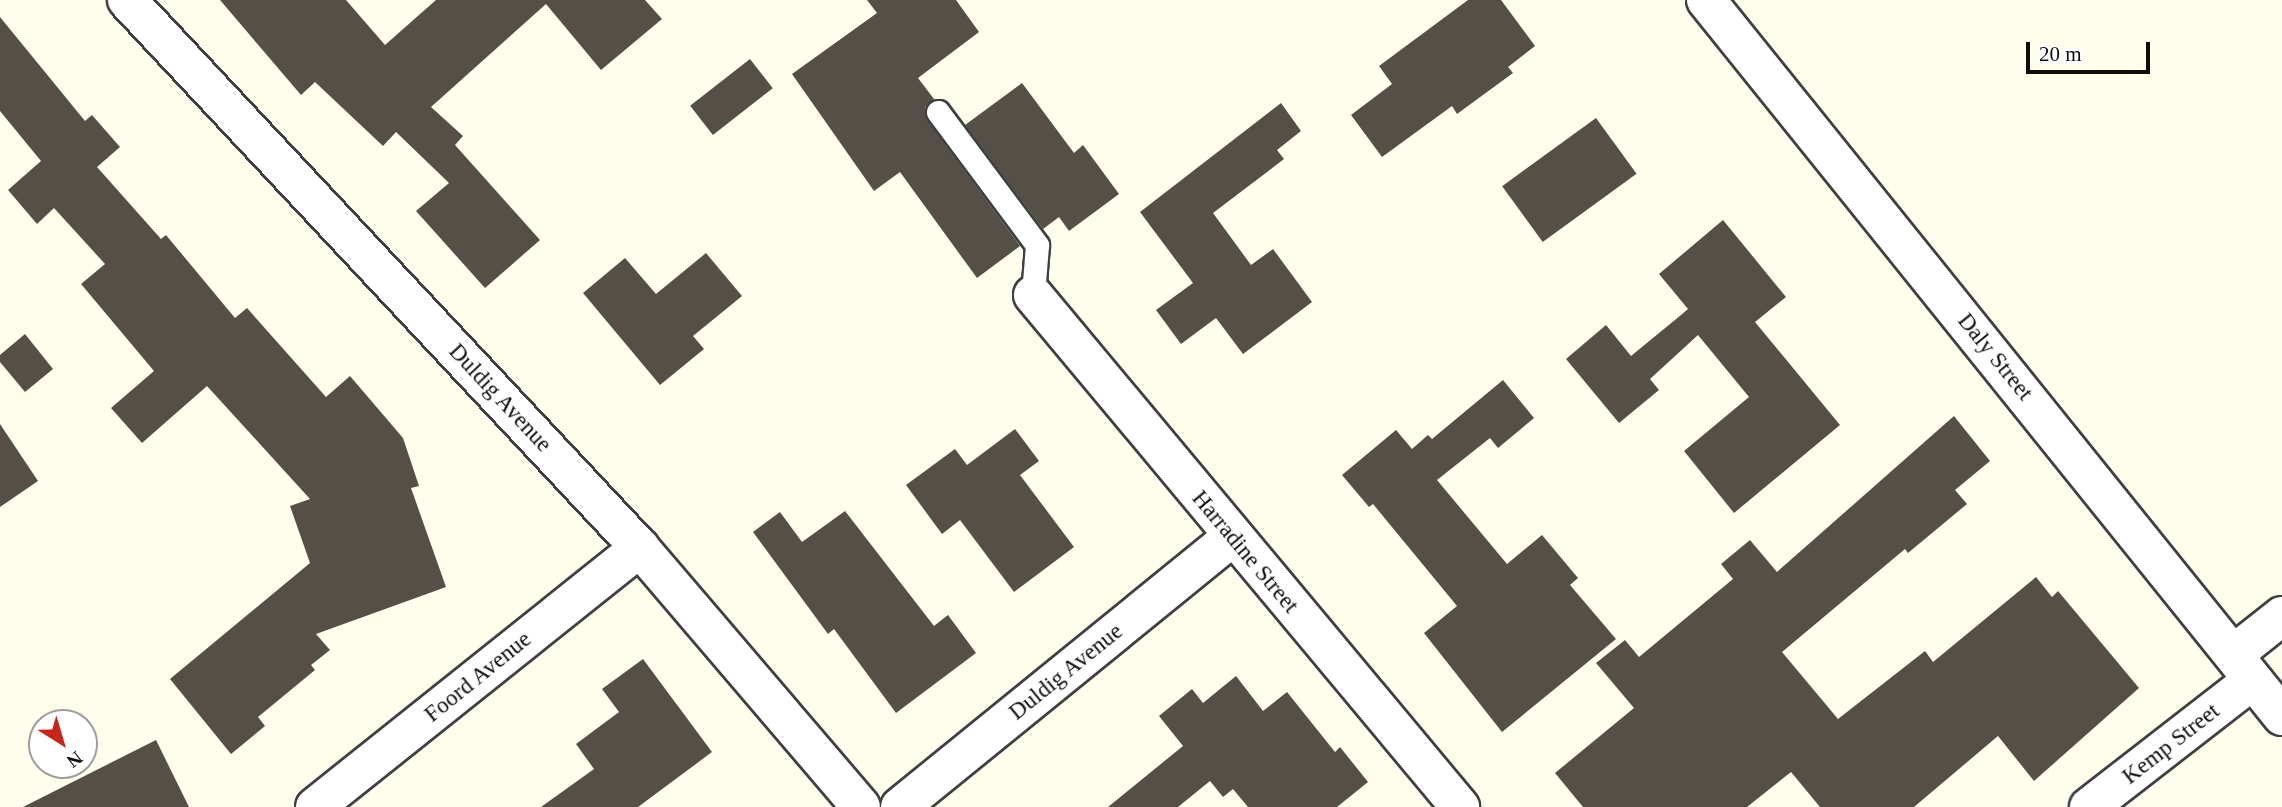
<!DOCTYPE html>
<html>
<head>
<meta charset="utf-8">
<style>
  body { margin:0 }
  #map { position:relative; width:2282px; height:807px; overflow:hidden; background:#fffdec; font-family:"Times New Roman",serif }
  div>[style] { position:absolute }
  .building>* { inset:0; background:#564f48; transform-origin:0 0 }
  .roads { filter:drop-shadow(2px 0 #404040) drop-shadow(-2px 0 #404040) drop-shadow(0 2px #404040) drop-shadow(0 -2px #404040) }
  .service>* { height:23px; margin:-11.5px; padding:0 11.5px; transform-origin:11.5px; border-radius:11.5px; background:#fff }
  .minor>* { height:38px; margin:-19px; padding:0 19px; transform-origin:19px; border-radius:19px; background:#fff }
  span { translate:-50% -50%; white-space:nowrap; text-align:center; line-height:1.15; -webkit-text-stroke:7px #fff; paint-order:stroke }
  .street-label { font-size:23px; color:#0d0d0d }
  .north { position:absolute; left:28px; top:709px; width:70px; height:70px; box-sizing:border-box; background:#fff; border:2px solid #9e9e9e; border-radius:50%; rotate:143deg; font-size:19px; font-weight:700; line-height:28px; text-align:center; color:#0d0d0d }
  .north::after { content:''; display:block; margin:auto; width:24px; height:32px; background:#c6261b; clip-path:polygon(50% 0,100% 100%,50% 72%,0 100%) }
  .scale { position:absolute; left:2026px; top:42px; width:124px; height:32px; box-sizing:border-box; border:4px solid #0d0d0d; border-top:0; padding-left:9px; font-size:21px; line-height:24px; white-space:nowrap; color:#0d0d0d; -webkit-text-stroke:5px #fff; paint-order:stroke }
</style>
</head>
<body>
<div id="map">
  <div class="building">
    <div style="clip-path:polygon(220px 0,346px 0,385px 45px,436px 0,645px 0,662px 19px,601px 70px,546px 4px,431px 107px,463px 136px,455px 145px,540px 240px,485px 288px,416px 211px,449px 183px,396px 132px,383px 146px,315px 82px,301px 95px)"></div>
    <div style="clip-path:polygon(867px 0,956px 0,979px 32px,918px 78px,934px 99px,925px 107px,927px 120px,1020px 246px,977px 278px,900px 172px,874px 191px,792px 74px,877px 13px)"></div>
    <div style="clip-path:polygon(1468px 0,1501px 0,1535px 46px,1508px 67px,1513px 73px,1457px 114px,1452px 106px,1382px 157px,1351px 115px,1392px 84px,1379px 66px)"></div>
    <div style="clip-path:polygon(0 17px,85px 121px,92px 115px,120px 147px,97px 167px,161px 239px,166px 235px,235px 318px,247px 308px,326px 397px,350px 376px,403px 438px,419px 486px,411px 488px,446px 587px,316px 634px,330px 650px,311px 665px,315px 670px,258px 717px,265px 726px,231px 754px,170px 679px,310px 563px,290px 506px,310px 499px,207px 386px,142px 443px,111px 408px,154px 371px,81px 284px,105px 264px,54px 208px,37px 224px,8px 190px,41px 161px,0 111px)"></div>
    <div style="left:750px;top:59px;width:37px;height:76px;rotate:52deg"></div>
    <div style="clip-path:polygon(1022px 83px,1074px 153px,1083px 145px,1119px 194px,1069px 231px,1059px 217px,1043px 229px,965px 125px)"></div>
    <div style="clip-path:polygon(1281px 103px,1301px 131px,1277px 150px,1284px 159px,1213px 213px,1251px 265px,1273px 249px,1312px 302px,1243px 354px,1216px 318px,1181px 344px,1156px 310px,1193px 283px,1140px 212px)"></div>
    <div style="left:1596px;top:118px;width:69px;height:116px;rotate:54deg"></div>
    <div style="clip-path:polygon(1723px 220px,1786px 297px,1755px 322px,1840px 425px,1734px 513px,1684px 451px,1749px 397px,1698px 335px,1650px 379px,1659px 390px,1619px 423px,1566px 359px,1606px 325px,1631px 356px,1681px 315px,1689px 325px,1681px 315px,1688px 309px,1659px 274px)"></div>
    <div style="clip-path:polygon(706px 253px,742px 296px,693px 336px,704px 349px,660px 385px,583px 293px,625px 258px,656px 294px)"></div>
    <div style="clip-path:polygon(25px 334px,53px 369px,25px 392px,0 362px,0 355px)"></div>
    <div style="clip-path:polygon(1503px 380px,1534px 418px,1498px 448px,1490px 438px,1437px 480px,1507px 564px,1542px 535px,1578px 578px,1570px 585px,1616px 639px,1502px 732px,1424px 633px,1457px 606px,1373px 504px,1369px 507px,1342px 475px,1396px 430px,1412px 449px,1428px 435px,1432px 439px)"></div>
    <div style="clip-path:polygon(1954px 416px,1990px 461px,1955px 490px,1967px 504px,1908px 553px,1905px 549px,1782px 652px,1838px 719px,1925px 651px,1933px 662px,2036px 577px,2052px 597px,2058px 591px,2139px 688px,2034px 781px,1998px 736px,1914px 807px,1820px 807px,1791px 772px,1747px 807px,1583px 807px,1555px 773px,1634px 708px,1596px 663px,1625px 640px,1639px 657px,1733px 579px,1721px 564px,1750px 540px,1777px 572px)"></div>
    <div style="clip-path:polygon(0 424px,38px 481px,0 507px)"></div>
    <div style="clip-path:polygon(1015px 429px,1039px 461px,1020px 475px,1074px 547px,1014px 592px,960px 520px,942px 534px,906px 485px,955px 449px,967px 465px)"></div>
    <div style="clip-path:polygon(845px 511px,934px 626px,948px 615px,976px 653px,896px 713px,834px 629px,828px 634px,753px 532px,780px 512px,802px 542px)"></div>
    <div style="clip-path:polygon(643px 659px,712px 752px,638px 807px,541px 807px,594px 769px,576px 744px,619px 712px,602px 689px)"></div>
    <div style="clip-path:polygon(1236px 676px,1263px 711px,1287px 692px,1335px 752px,1340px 747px,1368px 782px,1337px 807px,1248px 807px,1233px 789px,1223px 797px,1210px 781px,1178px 807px,1108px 807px,1183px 746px,1159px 716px,1192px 689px,1203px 703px)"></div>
    <div style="clip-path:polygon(156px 740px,189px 807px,23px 807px)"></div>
  </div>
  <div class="roads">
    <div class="service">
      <div style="left:938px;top:112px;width:166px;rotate:53.3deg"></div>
      <div style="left:1037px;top:245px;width:50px;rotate:94.6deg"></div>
    </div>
    <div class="minor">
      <div style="left:127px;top:0;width:751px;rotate:46.89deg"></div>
      <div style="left:640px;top:548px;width:340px;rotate:49.5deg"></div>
      <div style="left:1706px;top:0;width:919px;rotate:51.18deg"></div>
      <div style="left:1033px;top:295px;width:667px;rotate:50.17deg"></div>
      <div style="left:2234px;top:654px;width:61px;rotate:-38.4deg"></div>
      <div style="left:315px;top:807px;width:416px;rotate:-38.6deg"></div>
      <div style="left:900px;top:807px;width:428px;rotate:-39.1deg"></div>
      <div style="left:2089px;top:807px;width:207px;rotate:-37.8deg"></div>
    </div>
  </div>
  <div class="street-label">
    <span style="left:1995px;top:357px;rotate:51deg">Daly Street</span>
    <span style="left:500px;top:398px;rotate:47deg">Duldig Avenue</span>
    <span style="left:1245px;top:552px;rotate:50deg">Harradine Street</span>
    <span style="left:1066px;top:672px;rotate:-39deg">Duldig Avenue</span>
    <span style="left:478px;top:677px;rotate:-39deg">Foord Avenue</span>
    <span style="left:2171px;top:744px;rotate:-38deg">Kemp Street</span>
  </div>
  <div class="north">N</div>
  <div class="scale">20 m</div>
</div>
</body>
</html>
